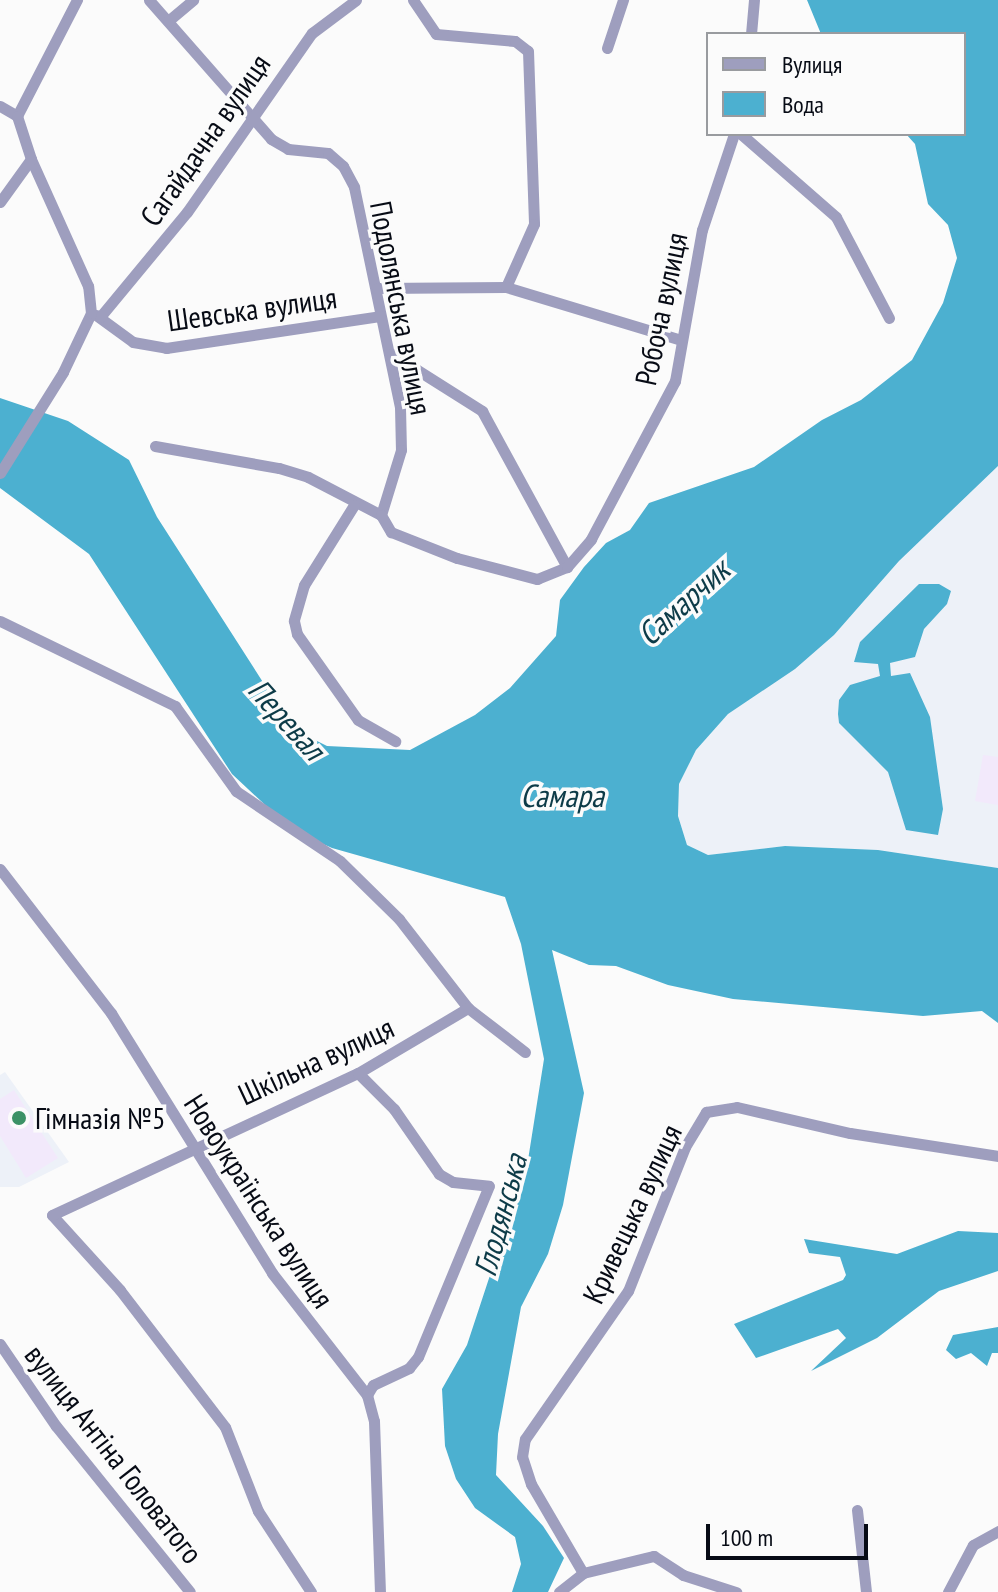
<!DOCTYPE html>
<html>
<head>
<meta charset="utf-8">
<style>
  body { margin:0 }
  #map { position:relative; width:998px; height:1592px; overflow:hidden; background:#fbfbfb; font-family:"PT Sans Narrow",sans-serif }
  div>[style] { position:absolute }
  .built>* { inset:0; background:#edf1f8 }
  .green>* { inset:0; background:#f2e9fb }
  .water>* { inset:0; background:#4cb0d0 }
  .minor>* { height:11px; margin:-5.5px; padding:0 5.5px; transform-origin:5.5px; border-radius:5.5px; background:#9e9ebe }
  .dots>* { width:22px; height:22px; translate:-50% -50%; box-sizing:border-box; border:4px solid #fbfbfb; border-radius:50% }
  span { translate:-50% -50%; white-space:nowrap; text-align:center; line-height:1.15; -webkit-text-stroke:7px #fbfbfb; paint-order:stroke }
  .street-label { font-size:30px; color:#070b15 }
  .poi-label { font-size:30px; color:#070b15 }
  .left { translate:0 -50%; text-align:left }
  .water-label { font-size:32px; color:#0d3b48; font-style:italic }
  .legend { position:absolute; left:706px; top:32px; width:260px; height:104px; box-sizing:border-box; background:#fbfbfb; border:2px solid #999b9f; margin:0; padding:10px 14px; list-style:none; font-size:24px; color:#070b15 }
  .legend li { display:flex; align-items:center; gap:16px; height:40px }
  .legend b { width:40px; border:2px solid #999b9f }
  .scale { position:absolute; left:706px; top:1524px; width:162px; height:36px; box-sizing:border-box; border:4px solid #070b15; border-top:0; padding-left:10px; font-size:24px; line-height:28px; white-space:nowrap; color:#070b15; -webkit-text-stroke:6px #fbfbfb; paint-order:stroke }
</style>
</head>
<body>
<div id="map">
  <div class="built">
    <div style="clip-path:polygon(998px 466px,998px 868px,878px 850px,785px 846px,708px 855px,687px 845px,678px 816px,679px 784px,696px 750px,728px 714px,834px 635px,899px 561px)"></div>
    <div style="clip-path:polygon(5px 1072px,69px 1162px,19px 1187px,0 1187px,0 1075px)"></div>
  </div>
  <div class="green">
    <div style="clip-path:polygon(983px 755px,998px 757px,998px 805px,975px 801px)"></div>
    <div style="clip-path:polygon(14px 1090px,58px 1158px,26px 1178px,0 1136px,0 1099px)"></div>
  </div>
  <div class="water">
    <div style="clip-path:polygon(807px 0,998px 0,998px 466px,899px 561px,834px 635px,795px 669px,728px 714px,696px 750px,679px 784px,678px 816px,687px 845px,708px 855px,785px 846px,878px 850px,998px 868px,998px 1023px,982px 1011px,923px 1016px,733px 999px,668px 985px,616px 966px,589px 965px,552px 950px,584px 1093px,563px 1205px,548px 1254px,521px 1307px,498px 1434px,496px 1475px,543px 1526px,564px 1558px,548px 1592px,512px 1592px,521px 1564px,515px 1537px,475px 1508px,456px 1479px,445px 1446px,442px 1389px,467px 1345px,528px 1160px,544px 1059px,521px 944px,505px 897px,332px 848px,292px 830px,232px 774px,89px 554px,0 488px,0 398px,68px 421px,129px 460px,157px 517px,293px 729px,327px 746px,410px 750px,475px 715px,510px 688px,556px 636px,560px 600px,584px 567px,606px 543px,630px 530px,649px 503px,754px 467px,822px 420px,861px 400px,912px 360px,943px 303px,957px 258px,948px 225px,928px 204px,915px 144px,906px 134px,964px 134px,964px 34px,821px 34px)"></div>
    <div style="clip-path:polygon(919px 584px,939px 584px,951px 591px,947px 604px,924px 629px,915px 657px,890px 663px,891px 676px,910px 673px,930px 717px,943px 809px,938px 835px,906px 830px,888px 772px,839px 723px,838px 714px,839px 700px,850px 685px,880px 676px,878px 664px,854px 662px,860px 642px)"></div>
    <div style="clip-path:polygon(958px 1231px,998px 1233px,998px 1271px,939px 1291px,877px 1338px,811px 1371px,846px 1338px,838px 1329px,756px 1358px,734px 1324px,843px 1280px,846px 1275px,840px 1257px,809px 1253px,804px 1239px,897px 1254px)"></div>
    <div style="clip-path:polygon(998px 1327px,998px 1353px,992px 1353px,987px 1366px,971px 1353px,956px 1359px,946px 1350px,953px 1335px)"></div>
  </div>
  <div class="minor">
    <div style="left:149px;top:0;width:185px;rotate:48.7deg"></div>
    <div style="left:271px;top:139px;width:20px;rotate:30deg"></div>
    <div style="left:288px;top:149px;width:40px;rotate:5.7deg"></div>
    <div style="left:328px;top:153px;width:20px;rotate:41deg"></div>
    <div style="left:343px;top:166px;width:24px;rotate:62deg"></div>
    <div style="left:354px;top:187px;width:225px;rotate:78.2deg"></div>
    <div style="left:400px;top:407px;width:43px;rotate:88.7deg"></div>
    <div style="left:401px;top:450px;width:68px;rotate:107.1deg"></div>
    <div style="left:413px;top:0;width:41px;rotate:55.9deg"></div>
    <div style="left:436px;top:34px;width:79px;rotate:5.1deg"></div>
    <div style="left:515px;top:41px;width:16px;rotate:38deg"></div>
    <div style="left:528px;top:51px;width:173px;rotate:88deg"></div>
    <div style="left:534px;top:224px;width:69px;rotate:114deg"></div>
    <div style="left:168px;top:21px;width:33px;rotate:-40deg"></div>
    <div style="left:751px;top:34px;width:34px;rotate:-85deg"></div>
    <div style="left:607px;top:48px;width:51px;rotate:-71.6deg"></div>
    <div style="left:0;top:106px;width:20px;rotate:30deg"></div>
    <div style="left:17px;top:116px;width:131px;rotate:-62.7deg"></div>
    <div style="left:741px;top:134px;width:126px;rotate:41.1deg"></div>
    <div style="left:836px;top:217px;width:114px;rotate:62.3deg"></div>
    <div style="left:0;top:202px;width:53px;rotate:-54.2deg"></div>
    <div style="left:377px;top:288px;width:129px;rotate:-0.4deg"></div>
    <div style="left:506px;top:287px;width:183px;rotate:16.8deg"></div>
    <div style="left:96px;top:315px;width:46px;rotate:36.1deg"></div>
    <div style="left:133px;top:342px;width:34px;rotate:10deg"></div>
    <div style="left:166px;top:348px;width:216px;rotate:-8.5deg"></div>
    <div style="left:100px;top:317px;width:136px;rotate:-50.4deg"></div>
    <div style="left:187px;top:212px;width:218px;rotate:-55.1deg"></div>
    <div style="left:312px;top:33px;width:55px;rotate:-36.9deg"></div>
    <div style="left:392px;top:354px;width:107px;rotate:32.3deg"></div>
    <div style="left:482px;top:411px;width:178px;rotate:61.4deg"></div>
    <div style="left:155px;top:446px;width:126px;rotate:10.1deg"></div>
    <div style="left:279px;top:468px;width:30px;rotate:17deg"></div>
    <div style="left:308px;top:477px;width:82px;rotate:27.5deg"></div>
    <div style="left:0;top:473px;width:119px;rotate:-58deg"></div>
    <div style="left:63px;top:372px;width:65px;rotate:-64.6deg"></div>
    <div style="left:91px;top:313px;width:27px;rotate:-96deg"></div>
    <div style="left:88px;top:286px;width:139px;rotate:-114.2deg"></div>
    <div style="left:31px;top:159px;width:45px;rotate:-108deg"></div>
    <div style="left:354px;top:505px;width:94px;rotate:122deg"></div>
    <div style="left:304px;top:585px;width:37px;rotate:106deg"></div>
    <div style="left:294px;top:621px;width:13px;rotate:77deg"></div>
    <div style="left:297px;top:634px;width:105px;rotate:54.7deg"></div>
    <div style="left:358px;top:720px;width:43px;rotate:29.6deg"></div>
    <div style="left:381px;top:515px;width:20px;rotate:60deg"></div>
    <div style="left:391px;top:532px;width:71px;rotate:21.5deg"></div>
    <div style="left:457px;top:558px;width:83px;rotate:14.7deg"></div>
    <div style="left:537px;top:579px;width:32px;rotate:-22deg"></div>
    <div style="left:567px;top:567px;width:37px;rotate:-49deg"></div>
    <div style="left:591px;top:539px;width:179px;rotate:-62deg"></div>
    <div style="left:675px;top:381px;width:153px;rotate:-79.9deg"></div>
    <div style="left:702px;top:230px;width:101px;rotate:-71.6deg"></div>
    <div style="left:0;top:621px;width:195px;rotate:25.9deg"></div>
    <div style="left:175px;top:706px;width:105px;rotate:54.3deg"></div>
    <div style="left:236px;top:791px;width:125px;rotate:33.9deg"></div>
    <div style="left:340px;top:861px;width:83px;rotate:44.5deg"></div>
    <div style="left:399px;top:919px;width:113px;rotate:52.2deg"></div>
    <div style="left:468px;top:1008px;width:72px;rotate:37.7deg"></div>
    <div style="left:0;top:869px;width:182px;rotate:52.4deg"></div>
    <div style="left:111px;top:1013px;width:306px;rotate:58.2deg"></div>
    <div style="left:272px;top:1273px;width:155px;rotate:52.1deg"></div>
    <div style="left:367px;top:1395px;width:27px;rotate:75deg"></div>
    <div style="left:374px;top:1421px;width:171px;rotate:88deg"></div>
    <div style="left:358px;top:1073px;width:51px;rotate:45deg"></div>
    <div style="left:394px;top:1109px;width:79px;rotate:55.3deg"></div>
    <div style="left:439px;top:1174px;width:16px;rotate:30deg"></div>
    <div style="left:453px;top:1182px;width:36px;rotate:6deg"></div>
    <div style="left:0;top:1344px;width:99px;rotate:55.7deg"></div>
    <div style="left:56px;top:1426px;width:213px;rotate:51.1deg"></div>
    <div style="left:367px;top:1395px;width:12px;rotate:-59deg"></div>
    <div style="left:373px;top:1385px;width:40px;rotate:-25deg"></div>
    <div style="left:409px;top:1368px;width:14px;rotate:-51deg"></div>
    <div style="left:418px;top:1357px;width:185px;rotate:-67.5deg"></div>
    <div style="left:857px;top:1510px;width:82px;rotate:83.7deg"></div>
    <div style="left:583px;top:1573px;width:103px;rotate:-120.3deg"></div>
    <div style="left:531px;top:1484px;width:28px;rotate:-108deg"></div>
    <div style="left:522px;top:1457px;width:18px;rotate:-81deg"></div>
    <div style="left:525px;top:1439px;width:180px;rotate:-55.2deg"></div>
    <div style="left:628px;top:1291px;width:155px;rotate:-68.4deg"></div>
    <div style="left:685px;top:1147px;width:41px;rotate:-59deg"></div>
    <div style="left:706px;top:1112px;width:31px;rotate:-9deg"></div>
    <div style="left:737px;top:1107px;width:116px;rotate:13deg"></div>
    <div style="left:850px;top:1133px;width:150px;rotate:8.8deg"></div>
    <div style="left:311px;top:1592px;width:97px;rotate:-123.2deg"></div>
    <div style="left:258px;top:1511px;width:90px;rotate:-111.4deg"></div>
    <div style="left:225px;top:1427px;width:173px;rotate:-127.5deg"></div>
    <div style="left:120px;top:1290px;width:101px;rotate:-132.2deg"></div>
    <div style="left:52px;top:1215px;width:337px;rotate:-24.9deg"></div>
    <div style="left:358px;top:1073px;width:128px;rotate:-30.6deg"></div>
    <div style="left:559px;top:1592px;width:31px;rotate:-38deg"></div>
    <div style="left:583px;top:1573px;width:73px;rotate:-13.5deg"></div>
    <div style="left:654px;top:1556px;width:35px;rotate:33deg"></div>
    <div style="left:683px;top:1575px;width:56px;rotate:17.8deg"></div>
    <div style="left:948px;top:1592px;width:53px;rotate:-62deg"></div>
    <div style="left:973px;top:1545px;width:29px;rotate:-29deg"></div>
  </div>
  <div class="dots">
    <div style="left:19px;top:1118px;background:#3c9266"></div>
  </div>
  <div class="street-label">
    <span style="left:205px;top:140px;rotate:-55deg">Сагайдачна вулиця</span>
    <span style="left:401px;top:308px;rotate:79deg">Подолянська вулиця</span>
    <span style="left:252px;top:309px;rotate:-8deg">Шевська вулиця</span>
    <span style="left:661px;top:309px;rotate:-78deg">Робоча вулиця</span>
    <span style="left:316px;top:1061px;rotate:-25deg">Шкільна вулиця</span>
    <span style="left:259px;top:1201px;rotate:57deg">Новоукраїнська вулиця</span>
    <span style="left:632px;top:1214px;rotate:-65deg">Кривецька вулиця</span>
    <span style="left:114px;top:1454px;rotate:52deg">вулиця Антіна Головатого</span>
  </div>
  <div class="poi-label">
    <span class="left" style="left:35px;top:1118px">Гімназія №5</span>
  </div>
  <div class="water-label">
    <span style="left:683px;top:602px;rotate:-42deg">Самарчик</span>
    <span style="left:287px;top:719px;rotate:48deg">Перевал</span>
    <span style="left:562px;top:795px">Самара</span>
    <span style="left:500px;top:1215px;rotate:-75deg">Глодянська</span>
  </div>
  <ul class="legend">
  <li><b style="height:10px;background:#9e9ebe"></b>Вулиця</li>
  <li><b style="height:22px;background:#4cb0d0"></b>Вода</li>
  </ul>
  <div class="scale">100 m</div>
</div>
</body>
</html>
